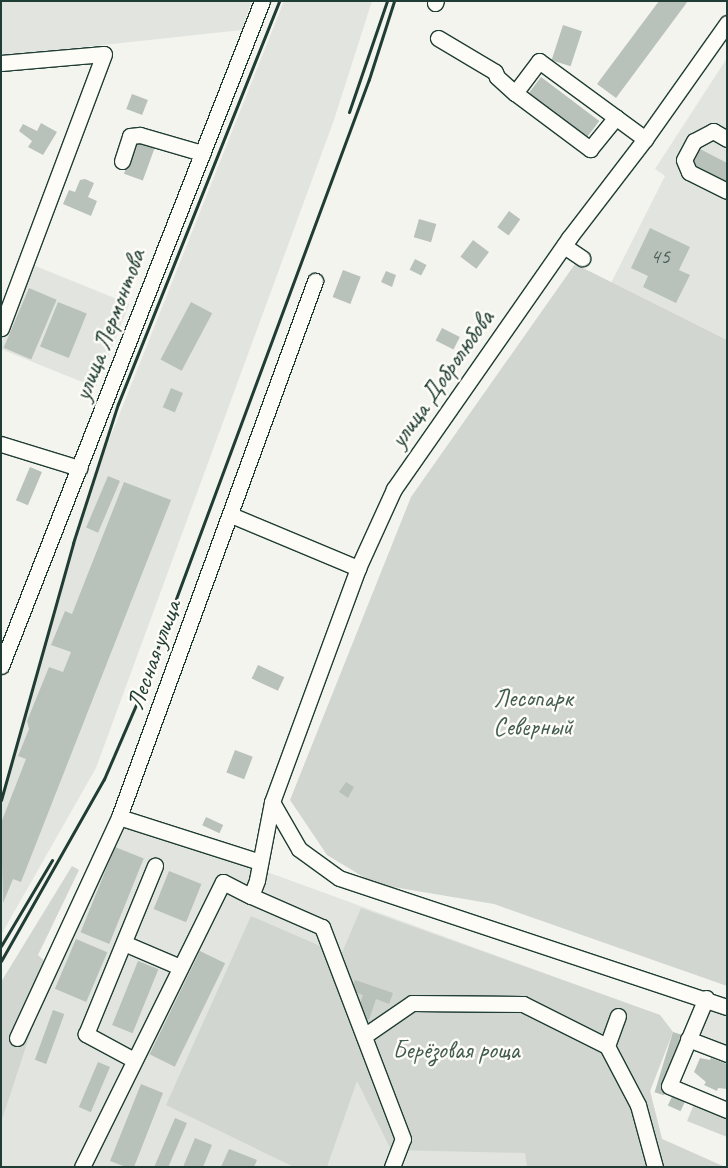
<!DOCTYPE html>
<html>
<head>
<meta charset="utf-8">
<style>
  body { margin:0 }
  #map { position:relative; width:728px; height:1168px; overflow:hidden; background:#f4f4ef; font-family:Caveat,sans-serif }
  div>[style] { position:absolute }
  .built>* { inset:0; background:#e2e5df; transform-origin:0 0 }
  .green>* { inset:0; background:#d1d6d1 }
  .building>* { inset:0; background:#b9c1bb; transform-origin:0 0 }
  .roads { filter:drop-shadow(1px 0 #1f3d34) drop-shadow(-1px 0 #1f3d34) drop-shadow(0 1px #1f3d34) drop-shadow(0 -1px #1f3d34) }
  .minor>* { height:15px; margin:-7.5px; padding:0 7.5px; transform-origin:7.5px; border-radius:7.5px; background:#fdfcf7 }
  .rail>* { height:3px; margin:-1.5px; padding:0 1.5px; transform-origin:1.5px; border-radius:1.5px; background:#1f3d34 }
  span { translate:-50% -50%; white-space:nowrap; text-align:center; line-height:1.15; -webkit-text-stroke:5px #fdfcf7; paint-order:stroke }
  .number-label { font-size:22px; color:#465e56 }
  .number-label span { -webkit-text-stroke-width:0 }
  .street-label { font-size:25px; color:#1f3d34 }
  .park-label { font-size:25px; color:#435c53 }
  .frame { position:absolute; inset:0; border:2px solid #1f3d34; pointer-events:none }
</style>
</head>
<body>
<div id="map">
  <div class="built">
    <div style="clip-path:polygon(1px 1px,252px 1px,242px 30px,1px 56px)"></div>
    <div style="clip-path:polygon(284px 1px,372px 1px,334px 120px,96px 768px,1px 935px,1px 806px,79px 527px,96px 473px)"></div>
    <div style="clip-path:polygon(727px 58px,727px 340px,611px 283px,665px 176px,655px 169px)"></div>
    <div style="left:33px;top:265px;width:104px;height:90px;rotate:22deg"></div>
    <div style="clip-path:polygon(122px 823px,259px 869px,660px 1015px,673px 1032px,650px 1091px,662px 1139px,725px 1167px,1px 1167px,1px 1123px,52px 968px)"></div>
    <div style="clip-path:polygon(711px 1009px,727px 1016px,727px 1052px,699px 1041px)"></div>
  </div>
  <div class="green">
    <div style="clip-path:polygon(575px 264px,727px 340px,727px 986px,494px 904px,375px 884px,327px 855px,290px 800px,411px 497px)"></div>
    <div style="clip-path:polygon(72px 866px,79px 870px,38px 955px,52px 968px,1px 1123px,1px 982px)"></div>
    <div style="clip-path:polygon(361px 908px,660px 1015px,673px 1032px,650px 1091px,662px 1139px,725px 1167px,527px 1167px,525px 1153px,391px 1150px,357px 1081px,327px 1167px,294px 1167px,166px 1105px,251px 916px,341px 955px)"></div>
    <div style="clip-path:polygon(695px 1102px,727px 1115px,727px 1137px,687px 1121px)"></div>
  </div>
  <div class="building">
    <div style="clip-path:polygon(659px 1px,688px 1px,616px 98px,597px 84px)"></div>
    <div style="left:563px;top:25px;width:20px;height:37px;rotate:18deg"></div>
    <div style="left:541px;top:77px;width:73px;height:23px;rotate:37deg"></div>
    <div style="left:132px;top:94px;width:17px;height:16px;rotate:21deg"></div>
    <div style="clip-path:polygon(41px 123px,57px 132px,43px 155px,28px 147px,32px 141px,19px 131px,23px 124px,37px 131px)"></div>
    <div style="left:137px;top:138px;width:20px;height:38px;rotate:20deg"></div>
    <div style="clip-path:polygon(700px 149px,727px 163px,727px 184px,691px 165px)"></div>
    <div style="clip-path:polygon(85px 179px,94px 183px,88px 197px,97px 201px,91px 216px,63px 204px,69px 190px,75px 192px,80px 180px)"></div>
    <div style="left:509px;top:211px;width:14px;height:20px;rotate:36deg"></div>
    <div style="left:419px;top:219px;width:18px;height:19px;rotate:16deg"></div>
    <div style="clip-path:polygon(650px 228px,690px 247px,679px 270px,690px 275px,676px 303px,643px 287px,648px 276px,631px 268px)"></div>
    <div style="left:473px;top:240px;width:20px;height:21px;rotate:37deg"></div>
    <div style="left:415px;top:259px;width:13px;height:12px;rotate:27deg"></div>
    <div style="left:343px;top:270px;width:19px;height:29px;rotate:21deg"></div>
    <div style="clip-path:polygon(386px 271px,396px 275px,392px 287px,381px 282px)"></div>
    <div style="left:29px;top:288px;width:30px;height:65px;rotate:23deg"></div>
    <div style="left:58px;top:302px;width:31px;height:48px;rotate:22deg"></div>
    <div style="left:191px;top:302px;width:24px;height:65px;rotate:28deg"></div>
    <div style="left:442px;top:328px;width:20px;height:14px;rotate:27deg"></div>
    <div style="left:171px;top:388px;width:13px;height:21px;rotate:23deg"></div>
    <div style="left:30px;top:467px;width:13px;height:36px;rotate:23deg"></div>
    <div style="left:108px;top:476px;width:13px;height:56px;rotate:23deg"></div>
    <div style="clip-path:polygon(124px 482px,171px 500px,21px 882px,13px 879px,3px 903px,1px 823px,26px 759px,18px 756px,29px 729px,27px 721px,49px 667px,63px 672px,71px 652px,51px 645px,65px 611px,72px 614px)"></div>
    <div style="left:258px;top:665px;width:29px;height:15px;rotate:25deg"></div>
    <div style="left:235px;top:750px;width:19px;height:24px;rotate:21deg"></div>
    <div style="clip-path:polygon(346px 782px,354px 787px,348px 798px,339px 792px)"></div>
    <div style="left:206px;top:817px;width:19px;height:9px;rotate:25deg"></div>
    <div style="left:115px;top:847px;width:31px;height:92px;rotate:22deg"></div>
    <div style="left:169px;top:871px;width:35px;height:41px;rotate:22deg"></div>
    <div style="left:76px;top:939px;width:34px;height:54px;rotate:23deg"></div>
    <div style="left:200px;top:951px;width:28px;height:115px;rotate:26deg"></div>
    <div style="left:138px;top:961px;width:22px;height:69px;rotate:22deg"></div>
    <div style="clip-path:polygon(355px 980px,393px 993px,389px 1004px,376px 999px,369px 1020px,356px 1015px,363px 995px,351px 991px)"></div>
    <div style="left:53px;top:1010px;width:12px;height:53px;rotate:20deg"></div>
    <div style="left:673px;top:1032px;width:10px;height:63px;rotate:17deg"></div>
    <div style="clip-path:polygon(700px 1058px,710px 1060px,711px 1058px,727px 1064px,727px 1089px,718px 1088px,717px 1091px,704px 1085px,706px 1082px,694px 1072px)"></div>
    <div style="left:98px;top:1062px;width:13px;height:49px;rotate:23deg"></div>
    <div style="clip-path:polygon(141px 1084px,163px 1093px,134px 1167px,126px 1167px,110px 1161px)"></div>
    <div style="left:675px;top:1090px;width:14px;height:17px;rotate:25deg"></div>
    <div style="left:175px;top:1118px;width:13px;height:53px;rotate:23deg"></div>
    <div style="clip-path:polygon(195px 1138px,212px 1145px,203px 1167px,183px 1167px)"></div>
    <div style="clip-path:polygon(229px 1149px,257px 1160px,254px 1167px,221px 1167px)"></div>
  </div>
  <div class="roads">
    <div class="minor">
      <div style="left:435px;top:3px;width:2px;rotate:-63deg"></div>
      <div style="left:438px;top:38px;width:66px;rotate:30.8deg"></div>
      <div style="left:495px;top:72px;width:5px;rotate:68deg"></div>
      <div style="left:497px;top:77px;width:24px;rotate:42deg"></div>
      <div style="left:515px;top:93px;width:94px;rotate:36.7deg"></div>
      <div style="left:590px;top:149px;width:41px;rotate:-50.9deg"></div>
      <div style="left:1px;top:63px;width:103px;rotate:-5deg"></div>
      <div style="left:104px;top:54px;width:293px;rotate:110.6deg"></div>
      <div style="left:515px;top:93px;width:40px;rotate:-53deg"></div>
      <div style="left:539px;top:61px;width:132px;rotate:36.3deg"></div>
      <div style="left:727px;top:139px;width:16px;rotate:-150deg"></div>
      <div style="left:713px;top:131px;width:21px;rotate:152deg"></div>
      <div style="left:694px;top:141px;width:21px;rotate:118deg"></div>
      <div style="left:684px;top:160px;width:13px;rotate:67deg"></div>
      <div style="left:689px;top:172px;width:42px;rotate:26.6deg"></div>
      <div style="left:122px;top:161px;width:26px;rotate:-72deg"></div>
      <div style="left:130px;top:136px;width:10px;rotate:-6deg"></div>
      <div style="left:140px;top:135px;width:65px;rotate:16.2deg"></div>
      <div style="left:564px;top:246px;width:22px;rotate:34deg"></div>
      <div style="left:1px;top:444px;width:82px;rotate:17.1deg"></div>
      <div style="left:231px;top:515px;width:138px;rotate:22.7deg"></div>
      <div style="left:1px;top:666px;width:714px;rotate:-68.57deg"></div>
      <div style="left:272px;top:802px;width:54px;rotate:60.1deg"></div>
      <div style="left:299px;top:849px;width:49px;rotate:35.9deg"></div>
      <div style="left:339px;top:878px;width:409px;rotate:18.4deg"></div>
      <div style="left:119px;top:817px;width:148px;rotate:17.7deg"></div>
      <div style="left:124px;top:943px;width:61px;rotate:23.2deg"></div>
      <div style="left:706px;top:998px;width:95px;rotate:112.8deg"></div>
      <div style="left:669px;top:1086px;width:63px;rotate:22.5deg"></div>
      <div style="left:364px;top:1036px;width:58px;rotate:-34.5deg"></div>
      <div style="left:412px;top:1003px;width:111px;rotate:0.5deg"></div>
      <div style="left:523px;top:1004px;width:94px;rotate:26.6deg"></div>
      <div style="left:607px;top:1046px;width:67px;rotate:62.3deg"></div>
      <div style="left:638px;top:1105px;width:64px;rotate:74.7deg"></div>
      <div style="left:17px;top:1038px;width:243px;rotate:-65.2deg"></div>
      <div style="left:119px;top:817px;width:571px;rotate:-69.91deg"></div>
      <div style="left:688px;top:1039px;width:42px;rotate:21deg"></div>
      <div style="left:607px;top:1046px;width:32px;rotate:-70deg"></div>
      <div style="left:134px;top:1060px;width:55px;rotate:-151.6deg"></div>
      <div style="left:86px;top:1034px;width:182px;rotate:-67.7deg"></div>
      <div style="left:82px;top:1167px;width:318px;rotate:-63.7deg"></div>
      <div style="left:223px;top:882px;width:31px;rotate:27deg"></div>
      <div style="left:392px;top:1167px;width:30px;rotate:-69deg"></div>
      <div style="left:403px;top:1139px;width:227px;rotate:-110.9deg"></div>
      <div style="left:322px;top:927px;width:77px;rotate:-156.4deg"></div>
      <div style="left:251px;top:896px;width:17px;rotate:-69deg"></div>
      <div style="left:257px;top:880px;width:79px;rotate:-79.1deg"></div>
      <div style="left:272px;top:802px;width:249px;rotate:-69.8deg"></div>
      <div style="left:358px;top:568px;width:87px;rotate:-65.5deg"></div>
      <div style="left:394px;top:489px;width:306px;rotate:-55.1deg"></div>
      <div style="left:569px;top:238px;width:125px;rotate:-52.5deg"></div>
      <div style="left:645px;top:139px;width:142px;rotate:-54.7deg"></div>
    </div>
  </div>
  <div class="rail">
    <div style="left:349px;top:112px;width:117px;rotate:-71.1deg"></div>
    <div style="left:1px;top:800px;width:267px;rotate:-74.3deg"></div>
    <div style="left:73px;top:543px;width:146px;rotate:-72.1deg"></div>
    <div style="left:118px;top:404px;width:434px;rotate:-68.2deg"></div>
    <div style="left:1px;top:946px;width:100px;rotate:-59.3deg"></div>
    <div style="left:1px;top:961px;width:209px;rotate:-60.5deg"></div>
    <div style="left:104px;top:779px;width:94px;rotate:-66.7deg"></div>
    <div style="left:141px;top:693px;width:655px;rotate:-69.63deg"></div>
    <div style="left:369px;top:79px;width:82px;rotate:-72.2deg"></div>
  </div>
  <div class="number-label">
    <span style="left:660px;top:257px">45</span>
  </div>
  <div class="street-label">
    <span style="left:110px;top:325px;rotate:-69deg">улица Лермонтова</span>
    <span style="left:442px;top:379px;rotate:-55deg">улица Добролюбова</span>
    <span style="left:154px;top:655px;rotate:-70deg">Лесная улица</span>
  </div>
  <div class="park-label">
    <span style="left:533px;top:713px">Лесопарк<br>Северный</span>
    <span style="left:456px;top:1050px">Берёзовая роща</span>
  </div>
  <div class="frame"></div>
</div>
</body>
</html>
